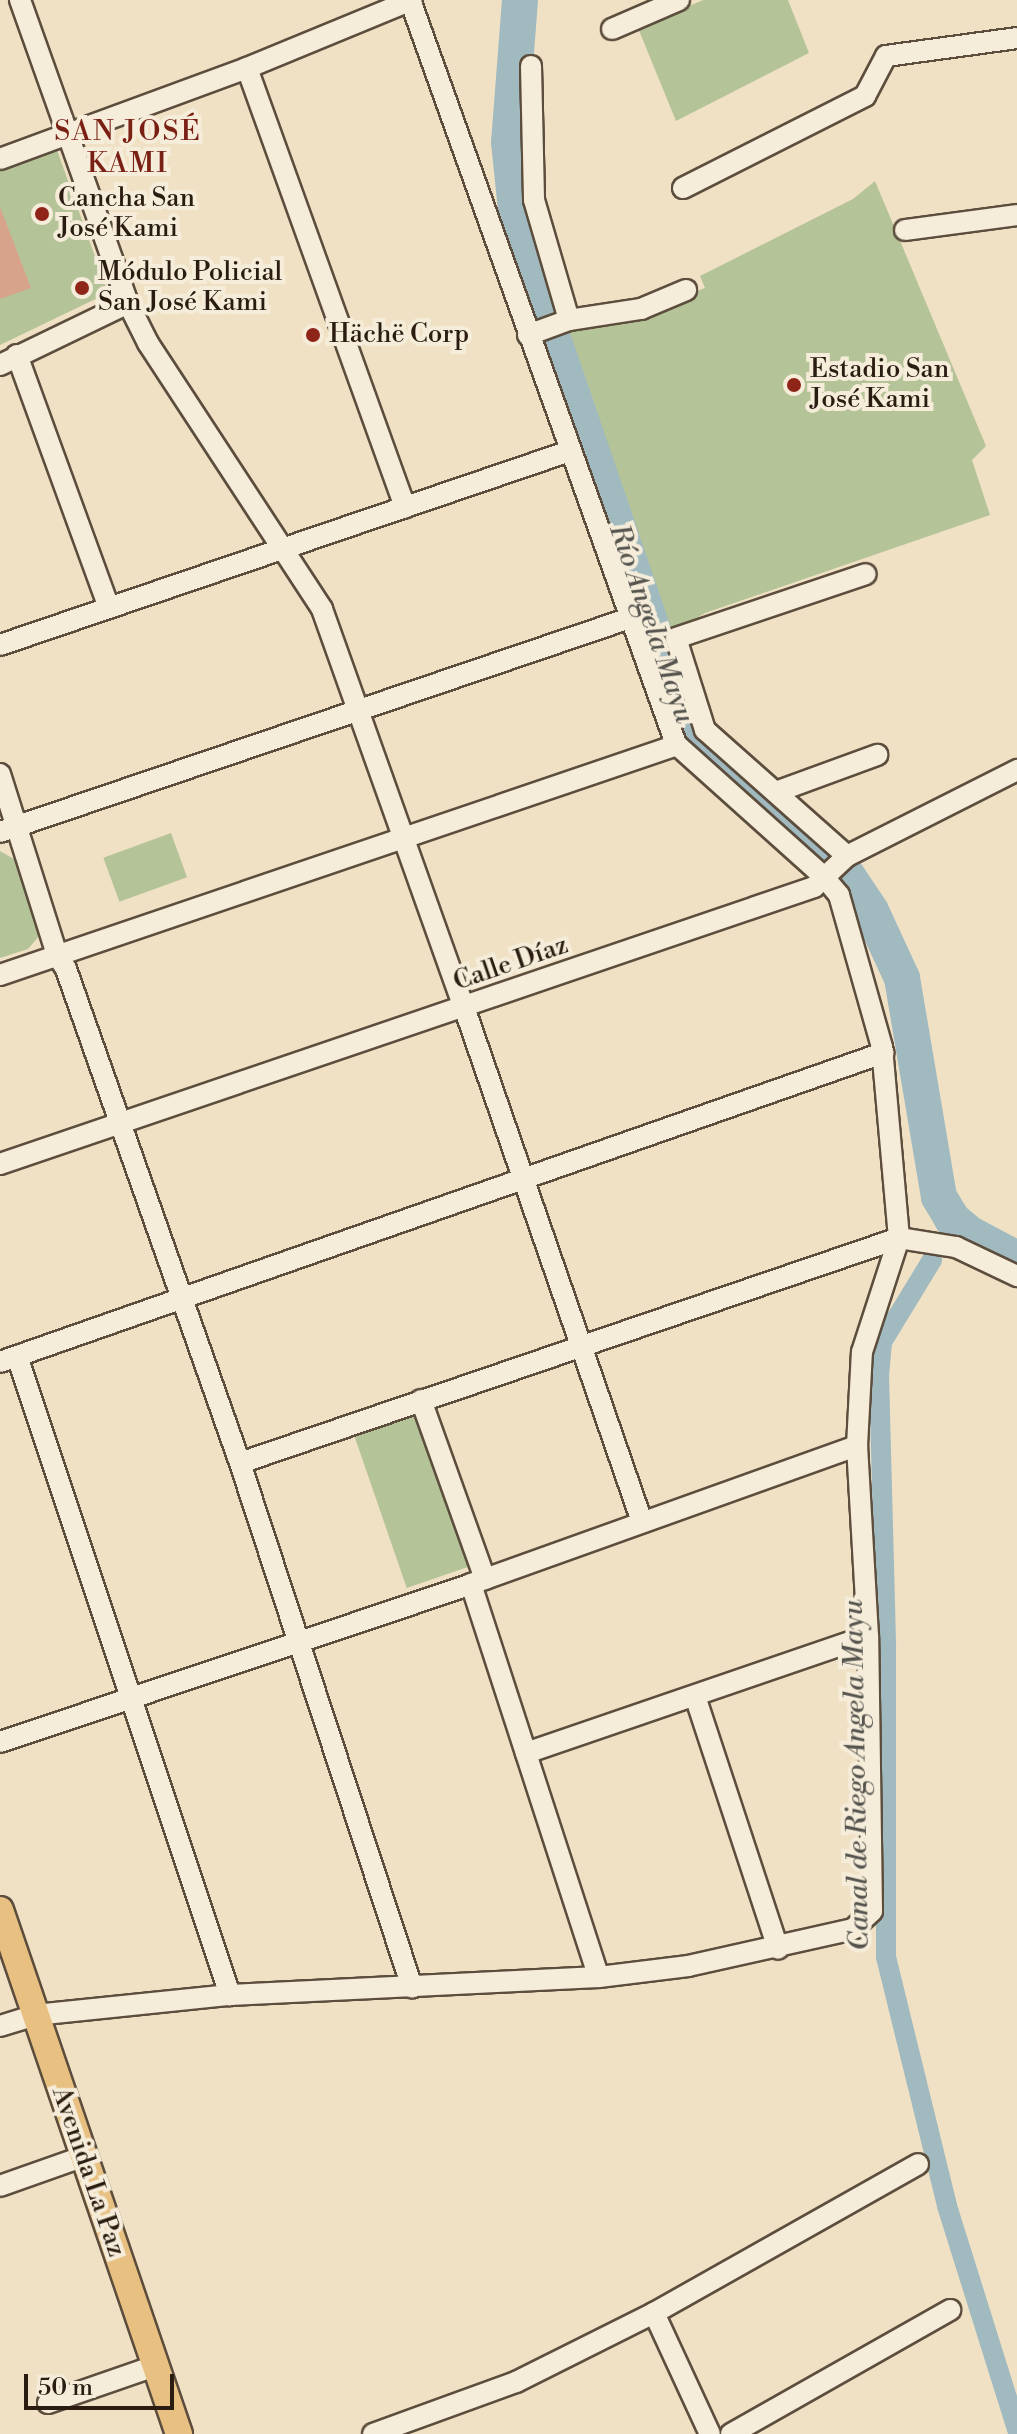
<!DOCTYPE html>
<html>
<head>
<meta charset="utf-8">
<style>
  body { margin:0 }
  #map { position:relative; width:1017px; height:2434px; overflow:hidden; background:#f0e1c5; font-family:"Libre Bodoni",serif }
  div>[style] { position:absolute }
  .green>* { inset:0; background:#b5c498; transform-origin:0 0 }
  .canal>* { height:20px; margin:-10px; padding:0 10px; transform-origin:10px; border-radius:10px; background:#a1bac0 }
  .river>* { height:36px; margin:-18px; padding:0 18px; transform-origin:18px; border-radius:18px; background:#a1bac0 }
  .building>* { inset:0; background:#d7a38b }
  .roads { filter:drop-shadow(2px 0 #5c4d3d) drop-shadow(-2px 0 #5c4d3d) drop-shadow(0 2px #5c4d3d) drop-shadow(0 -2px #5c4d3d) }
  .minor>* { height:20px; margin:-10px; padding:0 10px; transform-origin:10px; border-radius:10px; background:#f5ecd9 }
  .major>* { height:26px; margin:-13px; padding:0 13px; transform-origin:13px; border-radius:13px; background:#e8c082 }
  .dots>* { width:22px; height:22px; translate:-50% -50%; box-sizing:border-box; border:4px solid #f5ecd9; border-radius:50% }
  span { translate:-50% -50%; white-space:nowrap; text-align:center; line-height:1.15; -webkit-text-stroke:8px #f5ecd9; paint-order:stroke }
  .poi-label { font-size:26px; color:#2a1c10 }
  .left { translate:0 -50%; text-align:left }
  .street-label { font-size:26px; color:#2a1c10 }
  .neighbourhood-label { font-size:28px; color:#7a1f14; letter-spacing:2px }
  .water-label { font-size:28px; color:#54534e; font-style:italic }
  .scale { position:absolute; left:24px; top:2374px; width:150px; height:36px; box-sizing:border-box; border:4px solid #2a1c10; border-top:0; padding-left:10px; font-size:24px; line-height:28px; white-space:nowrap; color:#2a1c10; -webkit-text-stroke:6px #f5ecd9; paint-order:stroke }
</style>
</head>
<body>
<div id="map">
  <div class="green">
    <div style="clip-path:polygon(703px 0,788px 0,809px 53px,676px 121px,638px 28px)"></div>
    <div style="clip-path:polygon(57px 150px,108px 293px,0 345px,0 171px)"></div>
    <div style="clip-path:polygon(875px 181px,986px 446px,972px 460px,990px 515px,705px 613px,670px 635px,670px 656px,653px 664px,539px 338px,570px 327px,607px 324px,705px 288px,700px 276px,853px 199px)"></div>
    <div style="left:171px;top:833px;width:47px;height:72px;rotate:70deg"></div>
    <div style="clip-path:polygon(0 851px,14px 859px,40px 935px,28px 949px,0 958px)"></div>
    <div style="left:418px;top:1415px;width:160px;height:67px;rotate:71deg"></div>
  </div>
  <div class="canal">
    <div style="left:932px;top:1260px;width:96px;rotate:121.4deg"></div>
    <div style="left:882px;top:1342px;width:32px;rotate:95deg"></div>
    <div style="left:879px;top:1374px;width:273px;rotate:88.5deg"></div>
    <div style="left:886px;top:1647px;width:310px;rotate:90deg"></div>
    <div style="left:886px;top:1957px;width:256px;rotate:76.2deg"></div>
    <div style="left:947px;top:2206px;width:234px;rotate:72.6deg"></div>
  </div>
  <div class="river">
    <div style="left:520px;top:0;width:142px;rotate:94.4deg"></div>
    <div style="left:509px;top:142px;width:87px;rotate:84.1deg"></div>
    <div style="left:518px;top:229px;width:82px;rotate:70.7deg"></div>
    <div style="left:555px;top:344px;width:413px;rotate:71.1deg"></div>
    <div style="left:689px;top:735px;width:178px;rotate:41.1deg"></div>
    <div style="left:847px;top:875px;width:43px;rotate:56.3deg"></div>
    <div style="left:871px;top:911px;width:74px;rotate:65.2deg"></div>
    <div style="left:902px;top:978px;width:222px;rotate:80.4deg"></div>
    <div style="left:939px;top:1197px;width:26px;rotate:59deg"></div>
    <div style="left:952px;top:1219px;width:23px;rotate:40deg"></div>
    <div style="left:970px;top:1234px;width:53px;rotate:28deg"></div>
  </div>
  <div class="building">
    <div style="clip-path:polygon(0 207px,31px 288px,0 299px)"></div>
  </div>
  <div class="roads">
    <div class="minor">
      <div style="left:20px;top:0;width:322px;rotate:70.4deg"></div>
      <div style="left:128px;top:303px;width:45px;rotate:63.4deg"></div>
      <div style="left:148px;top:343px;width:318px;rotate:56.8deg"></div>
      <div style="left:322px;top:609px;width:423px;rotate:70.4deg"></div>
      <div style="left:464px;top:1007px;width:545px;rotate:70.93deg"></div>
      <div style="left:612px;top:29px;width:73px;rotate:-23.4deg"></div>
      <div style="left:531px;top:66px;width:134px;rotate:88.7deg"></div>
      <div style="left:534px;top:200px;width:125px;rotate:73.7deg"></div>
      <div style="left:247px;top:68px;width:467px;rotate:70.2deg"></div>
      <div style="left:0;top:159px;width:263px;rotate:-20.2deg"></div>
      <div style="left:247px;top:68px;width:178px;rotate:-22.4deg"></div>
      <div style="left:683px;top:188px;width:204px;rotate:-26.8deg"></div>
      <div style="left:865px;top:96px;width:45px;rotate:-62.3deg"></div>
      <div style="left:886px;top:56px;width:132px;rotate:-7.8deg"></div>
      <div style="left:905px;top:230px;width:113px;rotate:-7.6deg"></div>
      <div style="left:528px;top:335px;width:44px;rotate:-20.1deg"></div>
      <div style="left:569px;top:320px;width:73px;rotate:-8.7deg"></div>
      <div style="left:641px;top:309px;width:49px;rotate:-22.9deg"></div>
      <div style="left:17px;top:355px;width:269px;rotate:70deg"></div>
      <div style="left:0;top:365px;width:142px;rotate:-25.8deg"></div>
      <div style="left:0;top:645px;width:602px;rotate:-18.8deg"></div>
      <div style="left:0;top:774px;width:190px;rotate:72.5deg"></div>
      <div style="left:57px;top:955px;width:17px;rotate:57deg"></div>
      <div style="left:66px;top:969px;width:524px;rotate:70.6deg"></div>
      <div style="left:240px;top:1463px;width:552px;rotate:71.83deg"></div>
      <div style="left:776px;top:792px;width:108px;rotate:-20.1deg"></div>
      <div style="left:0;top:832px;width:665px;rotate:-18.76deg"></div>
      <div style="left:847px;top:856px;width:190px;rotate:-138.4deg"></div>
      <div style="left:705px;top:730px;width:96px;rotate:-107.5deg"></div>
      <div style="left:676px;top:638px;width:200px;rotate:-18.6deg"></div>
      <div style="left:0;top:975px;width:715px;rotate:-18.76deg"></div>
      <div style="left:0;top:1164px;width:860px;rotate:-18.79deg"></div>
      <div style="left:814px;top:887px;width:45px;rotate:-43.2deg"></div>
      <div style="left:847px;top:856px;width:191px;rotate:-26.8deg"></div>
      <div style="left:17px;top:1356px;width:674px;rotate:71.57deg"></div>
      <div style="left:0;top:1362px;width:936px;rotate:-19.29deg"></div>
      <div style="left:421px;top:1400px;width:190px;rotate:70.3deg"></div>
      <div style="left:240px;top:1463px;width:696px;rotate:-18.85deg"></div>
      <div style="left:899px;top:1238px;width:58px;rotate:9deg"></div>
      <div style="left:956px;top:1247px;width:68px;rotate:25.4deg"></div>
      <div style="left:471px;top:1584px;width:413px;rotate:72deg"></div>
      <div style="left:695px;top:1696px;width:266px;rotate:71.8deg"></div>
      <div style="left:0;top:1742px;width:497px;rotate:-18.5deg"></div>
      <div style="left:471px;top:1584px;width:410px;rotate:-19.7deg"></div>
      <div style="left:526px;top:1753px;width:361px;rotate:-18.9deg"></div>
      <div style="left:0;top:2026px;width:37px;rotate:-17deg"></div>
      <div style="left:35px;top:2015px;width:196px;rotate:-5.9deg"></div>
      <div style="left:230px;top:1995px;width:369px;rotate:-2.8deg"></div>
      <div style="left:599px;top:1977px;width:90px;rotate:-7deg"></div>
      <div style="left:688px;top:1966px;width:169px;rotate:-12.6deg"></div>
      <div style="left:853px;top:1929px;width:26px;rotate:-43deg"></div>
      <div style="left:872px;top:1911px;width:275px;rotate:-90.8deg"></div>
      <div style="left:868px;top:1636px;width:190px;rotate:-93.3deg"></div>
      <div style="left:857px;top:1446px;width:94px;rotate:-87deg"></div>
      <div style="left:862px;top:1352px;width:120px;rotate:-72deg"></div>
      <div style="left:899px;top:1238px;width:192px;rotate:-95.1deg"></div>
      <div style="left:882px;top:1047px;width:158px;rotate:-105.8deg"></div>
      <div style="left:839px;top:895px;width:25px;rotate:-130deg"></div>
      <div style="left:823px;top:876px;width:198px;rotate:-138.1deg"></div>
      <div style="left:676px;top:744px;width:790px;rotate:-109.67deg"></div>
      <div style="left:0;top:2186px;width:87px;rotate:-19.5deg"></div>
      <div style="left:654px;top:2313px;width:133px;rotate:65.2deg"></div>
      <div style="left:48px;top:2403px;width:113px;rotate:-19.1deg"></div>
      <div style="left:373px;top:2434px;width:152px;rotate:-20deg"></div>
      <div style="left:516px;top:2382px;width:154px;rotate:-26.6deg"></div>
      <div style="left:654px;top:2313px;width:303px;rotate:-29.4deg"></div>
      <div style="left:731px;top:2434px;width:252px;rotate:-29.5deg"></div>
    </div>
    <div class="major">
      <div style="left:0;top:1910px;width:554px;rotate:71.14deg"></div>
    </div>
  </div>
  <div class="dots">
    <div style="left:42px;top:214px;background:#8f2418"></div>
    <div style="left:82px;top:288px;background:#8f2418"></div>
    <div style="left:313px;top:335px;background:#8f2418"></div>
    <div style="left:794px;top:385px;background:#8f2418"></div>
  </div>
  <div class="poi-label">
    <span class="left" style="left:58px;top:214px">Cancha San<br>José Kami</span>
    <span class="left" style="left:98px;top:288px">Módulo Policial<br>San José Kami</span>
    <span class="left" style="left:329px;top:335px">Hächë Corp</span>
    <span class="left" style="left:810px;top:385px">Estadio San<br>José Kami</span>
  </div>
  <div class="street-label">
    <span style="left:511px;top:964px;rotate:-19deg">Calle Díaz</span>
    <span style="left:88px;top:2172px;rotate:71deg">Avenida La Paz</span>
  </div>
  <div class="neighbourhood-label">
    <span style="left:128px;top:148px">SAN JOSÉ<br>KAMI</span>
  </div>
  <div class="water-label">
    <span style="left:651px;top:624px;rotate:71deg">Río Angela Mayu</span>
    <span style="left:857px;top:1775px;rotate:-91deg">Canal de Riego Angela Mayu</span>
  </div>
  <div class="scale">50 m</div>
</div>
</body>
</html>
